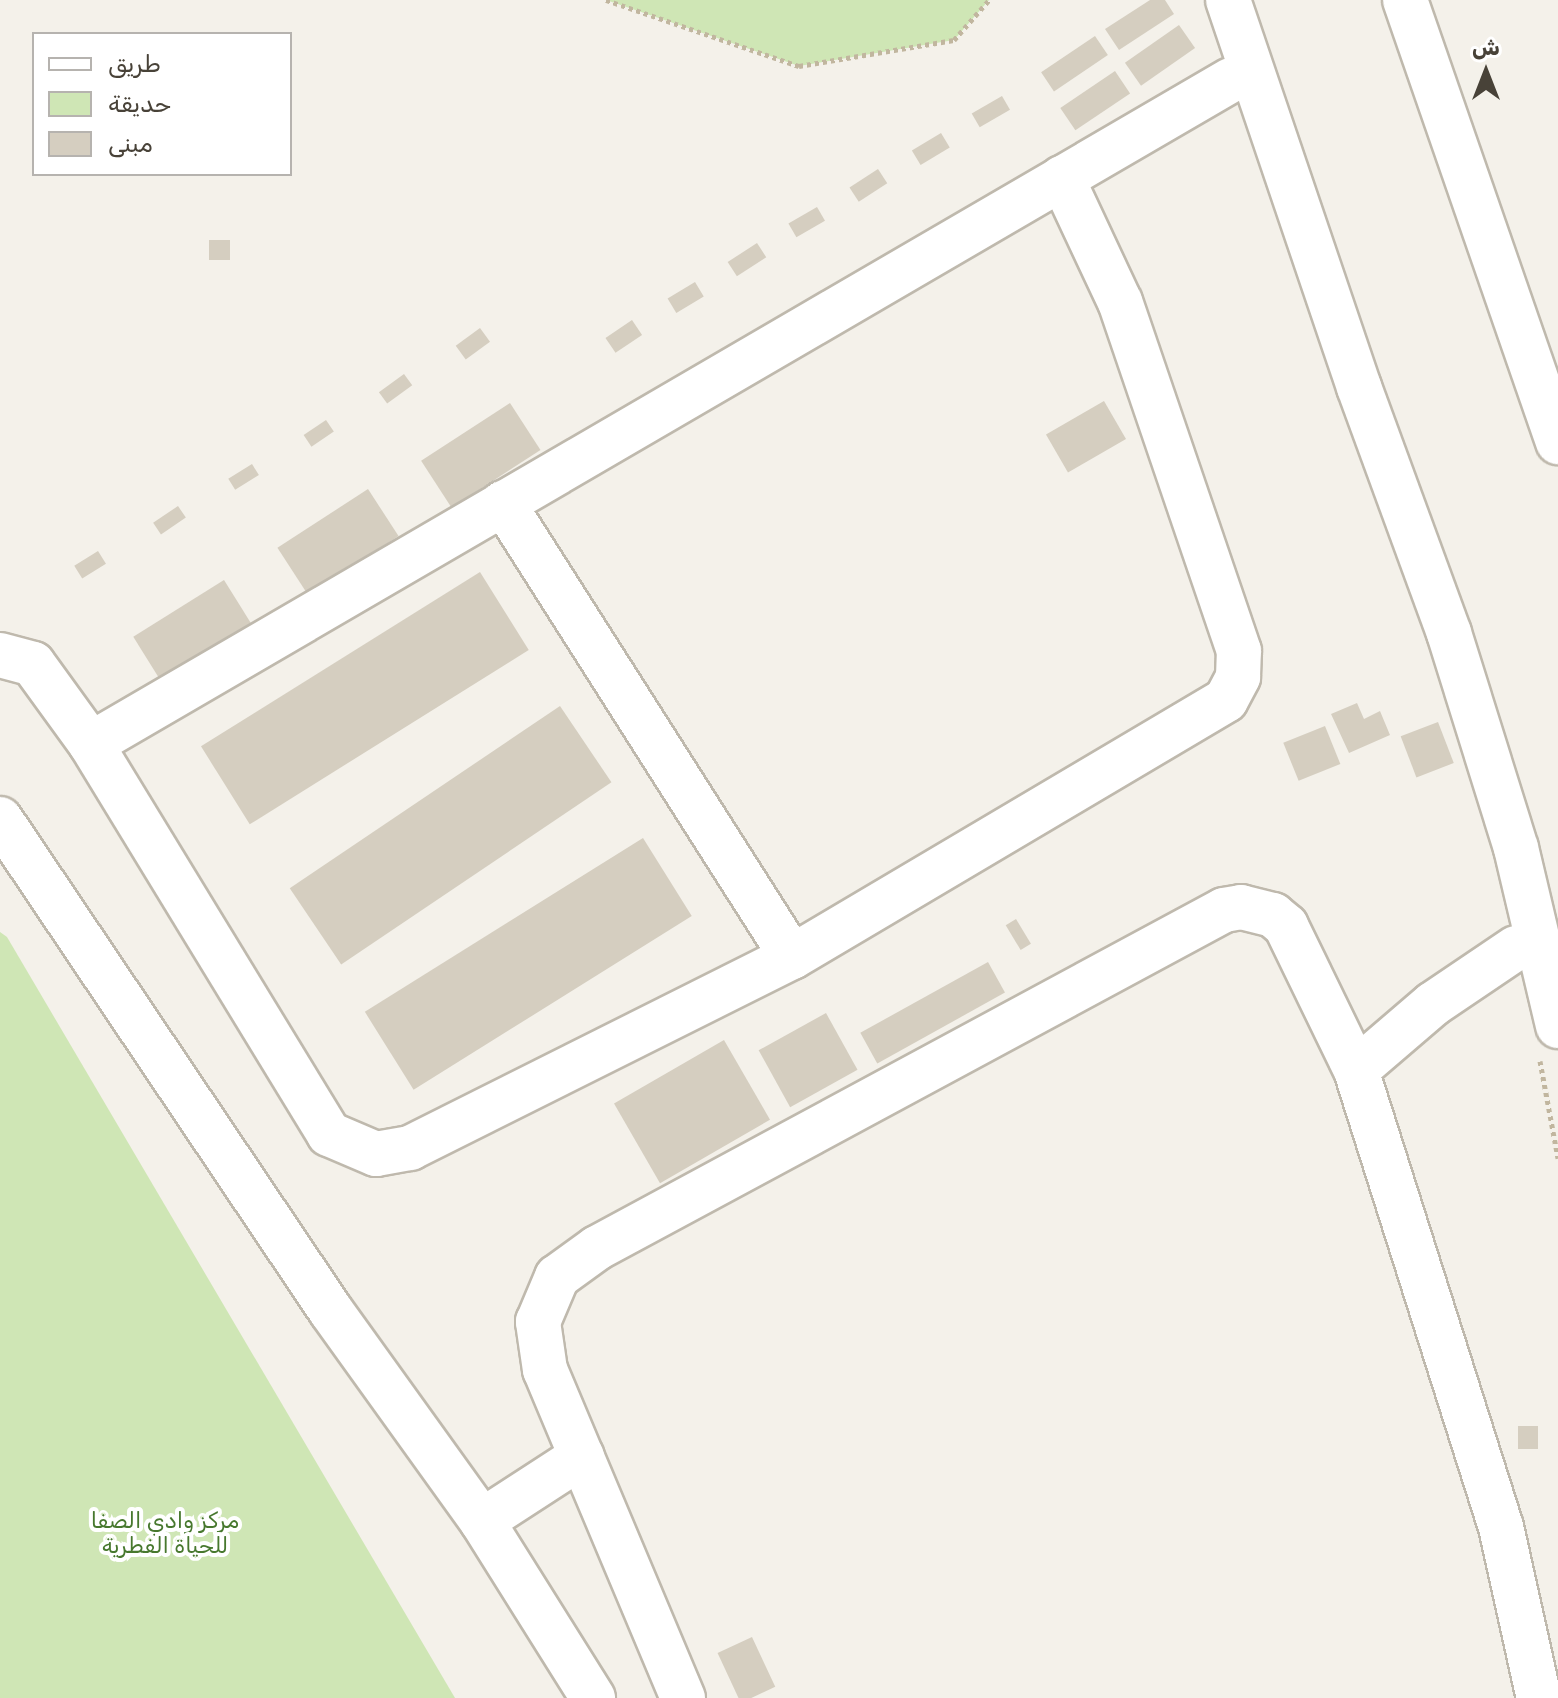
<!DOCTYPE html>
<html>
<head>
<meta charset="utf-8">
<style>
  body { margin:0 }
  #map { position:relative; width:1558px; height:1698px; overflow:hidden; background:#f4f1ea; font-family:Rubik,Cairo,sans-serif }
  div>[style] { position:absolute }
  .green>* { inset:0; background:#cfe6b5 }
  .building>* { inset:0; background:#d5cec0; transform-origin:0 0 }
  .path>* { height:5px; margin-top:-2.5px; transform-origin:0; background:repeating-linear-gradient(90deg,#c1b69f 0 4px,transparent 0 8px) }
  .roads { filter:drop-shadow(2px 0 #bfb9ad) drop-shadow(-2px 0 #bfb9ad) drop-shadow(0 2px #bfb9ad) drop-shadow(0 -2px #bfb9ad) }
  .minor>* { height:44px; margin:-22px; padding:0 22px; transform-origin:22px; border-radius:22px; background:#fff }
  span { translate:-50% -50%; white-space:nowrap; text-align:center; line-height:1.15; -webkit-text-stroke:8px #fff; paint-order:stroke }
  .park-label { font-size:22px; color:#47782e }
  .legend { position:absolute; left:32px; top:32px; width:260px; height:144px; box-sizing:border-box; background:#fff; border:2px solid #b6b3af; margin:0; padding:10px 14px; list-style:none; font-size:24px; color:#484238 }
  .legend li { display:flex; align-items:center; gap:16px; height:40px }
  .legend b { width:40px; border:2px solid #b6b3af }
  .north { position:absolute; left:1446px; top:32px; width:80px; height:80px; -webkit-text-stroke:6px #fff; paint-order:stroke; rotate:0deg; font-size:22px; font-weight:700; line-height:32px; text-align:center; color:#484238 }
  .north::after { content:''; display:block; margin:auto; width:28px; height:36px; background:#484238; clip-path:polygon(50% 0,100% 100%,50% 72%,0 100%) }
</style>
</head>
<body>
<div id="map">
  <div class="green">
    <div style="clip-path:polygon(606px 0,989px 0,954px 40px,799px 66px)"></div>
    <div style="clip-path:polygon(0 932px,7px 937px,455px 1698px,0 1698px)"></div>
  </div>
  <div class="building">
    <div style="clip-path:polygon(1150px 0,1165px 0,1174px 14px,1119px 50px,1105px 29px)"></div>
    <div style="left:1179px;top:25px;width:28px;height:66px;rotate:55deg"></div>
    <div style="left:1095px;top:36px;width:23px;height:65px;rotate:56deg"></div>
    <div style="left:1115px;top:71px;width:27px;height:66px;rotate:56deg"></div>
    <div style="left:1002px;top:96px;width:16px;height:35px;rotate:60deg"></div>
    <div style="left:941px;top:133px;width:17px;height:34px;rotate:59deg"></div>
    <div style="left:878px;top:169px;width:17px;height:34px;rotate:57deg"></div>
    <div style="left:817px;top:207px;width:16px;height:33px;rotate:60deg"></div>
    <div style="left:209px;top:240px;width:21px;height:20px"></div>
    <div style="left:757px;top:243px;width:17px;height:35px;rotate:57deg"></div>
    <div style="left:695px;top:282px;width:17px;height:32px;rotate:59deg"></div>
    <div style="left:632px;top:320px;width:18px;height:32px;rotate:56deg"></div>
    <div style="left:480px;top:328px;width:17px;height:30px;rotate:54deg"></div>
    <div style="left:404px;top:374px;width:14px;height:31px;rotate:54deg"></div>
    <div style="left:1104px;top:401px;width:44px;height:67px;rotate:60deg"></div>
    <div style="left:510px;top:403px;width:56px;height:106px;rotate:57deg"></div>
    <div style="left:326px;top:420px;width:14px;height:27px;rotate:56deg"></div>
    <div style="left:252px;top:464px;width:13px;height:28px;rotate:58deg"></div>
    <div style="left:368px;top:489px;width:56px;height:108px;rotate:57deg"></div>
    <div style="left:178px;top:506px;width:14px;height:30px;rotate:56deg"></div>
    <div style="left:98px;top:551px;width:15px;height:28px;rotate:58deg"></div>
    <div style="left:480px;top:572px;width:92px;height:329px;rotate:58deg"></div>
    <div style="left:224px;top:580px;width:58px;height:107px;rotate:58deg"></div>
    <div style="clip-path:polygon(1357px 703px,1364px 719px,1380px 711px,1390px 735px,1349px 753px,1331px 714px)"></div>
    <div style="left:560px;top:706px;width:92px;height:326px;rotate:56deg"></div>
    <div style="left:1438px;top:722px;width:44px;height:40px;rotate:69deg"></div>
    <div style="left:1325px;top:726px;width:41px;height:45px;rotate:68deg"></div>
    <div style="left:643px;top:838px;width:92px;height:328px;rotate:58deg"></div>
    <div style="left:1016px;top:919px;width:29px;height:12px;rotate:59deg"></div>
    <div style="left:988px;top:962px;width:35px;height:146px;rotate:61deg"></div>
    <div style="left:826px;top:1013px;width:65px;height:77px;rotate:61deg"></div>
    <div style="left:724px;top:1040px;width:92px;height:127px;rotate:60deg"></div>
    <div style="left:1518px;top:1426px;width:20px;height:23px"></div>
    <div style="left:752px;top:1637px;width:55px;height:38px;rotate:65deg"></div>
  </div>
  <div class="path">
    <div style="left:606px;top:0;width:204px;rotate:18.9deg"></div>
    <div style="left:799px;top:66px;width:157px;rotate:-9.5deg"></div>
    <div style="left:954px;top:40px;width:53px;rotate:-48.8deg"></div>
    <div style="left:1540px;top:1061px;width:99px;rotate:79.5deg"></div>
  </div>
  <div class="roads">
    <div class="minor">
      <div style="left:1228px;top:0;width:409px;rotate:71.3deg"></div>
      <div style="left:1359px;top:387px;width:262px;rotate:69.9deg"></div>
      <div style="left:1449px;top:633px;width:225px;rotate:72.7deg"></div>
      <div style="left:1516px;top:848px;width:183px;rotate:76.7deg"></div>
      <div style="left:1405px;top:0;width:468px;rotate:70.9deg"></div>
      <div style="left:503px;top:503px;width:538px;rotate:57.52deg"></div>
      <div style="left:0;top:655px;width:34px;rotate:15deg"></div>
      <div style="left:33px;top:664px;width:99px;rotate:54.1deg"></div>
      <div style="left:91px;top:744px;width:457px;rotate:58.6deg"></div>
      <div style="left:329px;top:1134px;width:51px;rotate:23.1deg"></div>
      <div style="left:376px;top:1154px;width:35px;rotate:-10deg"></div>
      <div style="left:410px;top:1148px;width:427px;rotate:-26.6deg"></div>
      <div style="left:792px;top:957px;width:504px;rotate:-30.63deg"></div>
      <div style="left:1226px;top:700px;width:26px;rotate:-62deg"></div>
      <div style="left:1238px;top:677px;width:26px;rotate:-88deg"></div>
      <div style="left:1239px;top:651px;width:369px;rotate:-108.8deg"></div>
      <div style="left:1120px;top:302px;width:137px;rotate:-115.1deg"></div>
      <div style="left:91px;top:744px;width:1319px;rotate:-30.22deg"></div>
      <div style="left:0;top:819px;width:593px;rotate:56.07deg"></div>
      <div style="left:331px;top:1311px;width:259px;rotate:54.3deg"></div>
      <div style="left:482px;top:1521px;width:209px;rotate:57.9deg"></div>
      <div style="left:1356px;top:1070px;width:101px;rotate:-40.6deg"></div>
      <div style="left:1433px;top:1004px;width:100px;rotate:-34deg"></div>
      <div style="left:482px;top:1521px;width:119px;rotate:-33deg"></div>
      <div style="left:683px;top:1698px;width:356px;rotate:-112.8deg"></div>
      <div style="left:545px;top:1370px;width:49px;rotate:-98.3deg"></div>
      <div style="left:538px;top:1322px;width:49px;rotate:-67.1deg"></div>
      <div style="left:557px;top:1277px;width:49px;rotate:-35.9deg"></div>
      <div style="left:597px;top:1248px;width:712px;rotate:-28.33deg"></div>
      <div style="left:1224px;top:910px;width:17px;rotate:-10deg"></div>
      <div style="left:1241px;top:907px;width:33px;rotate:14deg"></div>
      <div style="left:1273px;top:915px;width:17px;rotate:40deg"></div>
      <div style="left:1286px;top:926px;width:160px;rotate:64.1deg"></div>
      <div style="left:1356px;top:1070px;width:479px;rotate:72.4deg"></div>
      <div style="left:1501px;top:1527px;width:175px;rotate:77.5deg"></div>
    </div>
  </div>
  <div class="park-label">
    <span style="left:165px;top:1533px">مركز وادي الصفا<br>للحياة الفطرية</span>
  </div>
  <ul class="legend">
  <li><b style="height:10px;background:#fff"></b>طريق</li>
  <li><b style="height:22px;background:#cfe6b5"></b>حديقة</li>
  <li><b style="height:22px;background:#d5cec0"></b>مبنى</li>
  </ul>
  <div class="north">ش</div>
</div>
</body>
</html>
